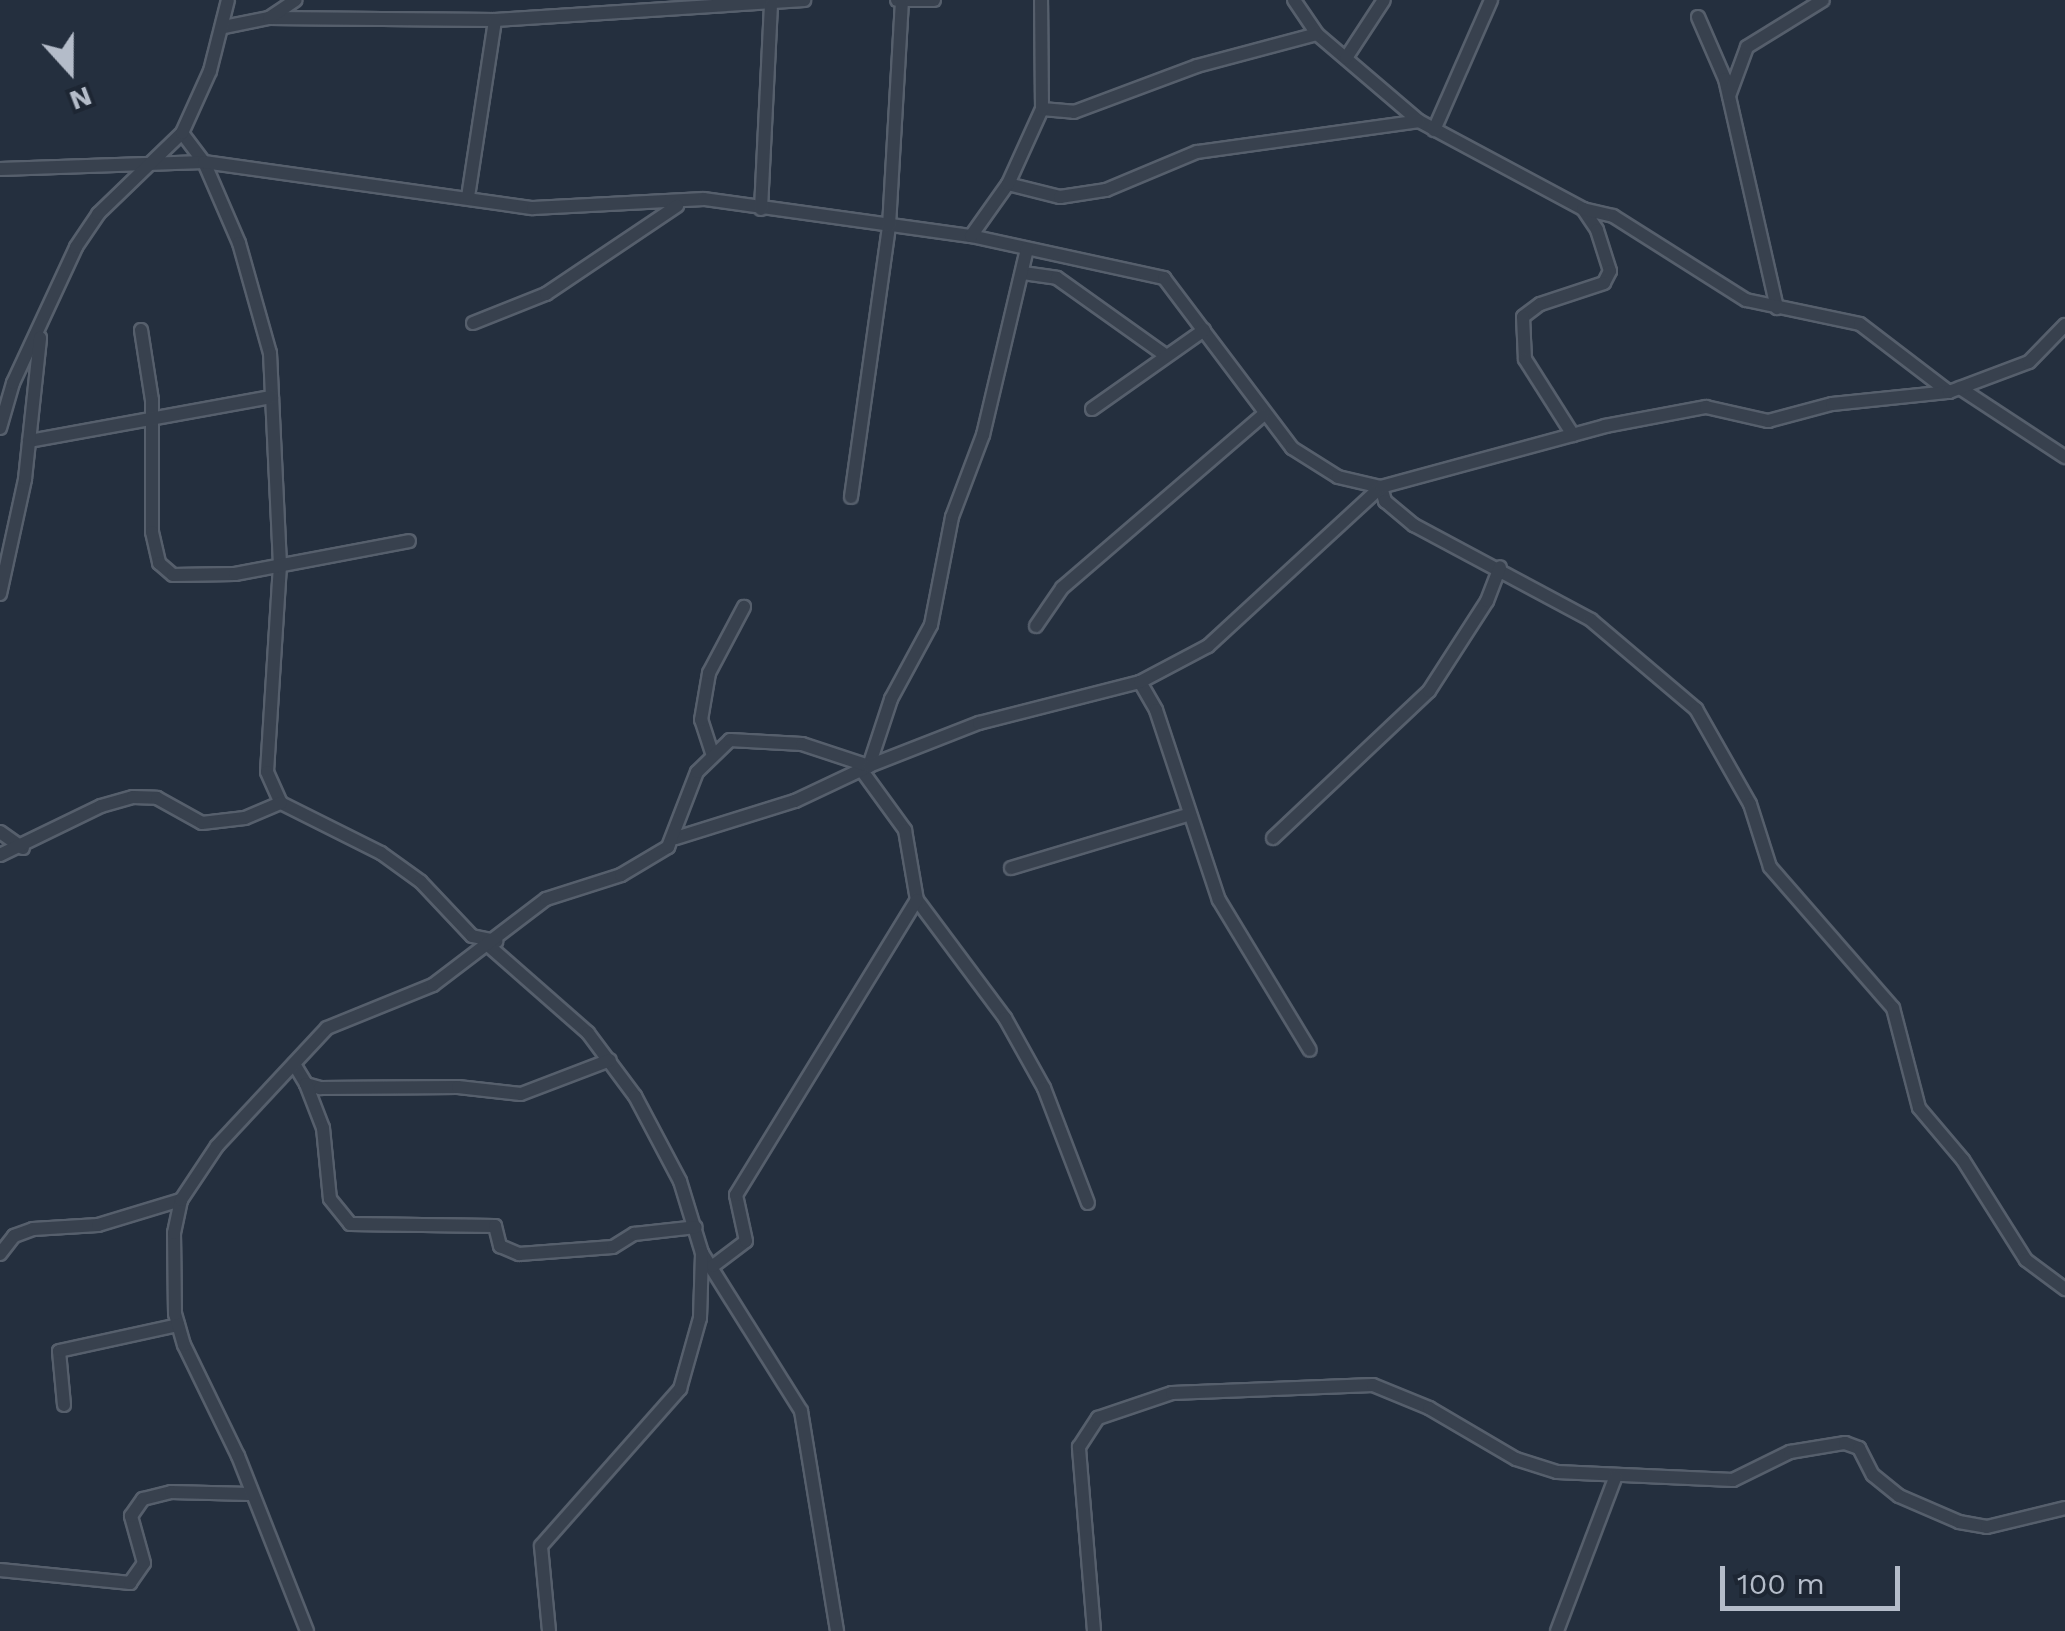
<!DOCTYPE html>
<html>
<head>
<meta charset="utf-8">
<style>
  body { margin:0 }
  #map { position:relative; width:2065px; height:1631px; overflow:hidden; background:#242f3e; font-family:"Work Sans",sans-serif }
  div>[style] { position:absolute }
  .roads { filter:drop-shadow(2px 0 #565f6c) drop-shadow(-2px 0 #565f6c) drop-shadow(0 2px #565f6c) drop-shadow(0 -2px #565f6c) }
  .minor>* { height:12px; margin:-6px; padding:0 6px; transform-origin:6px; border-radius:6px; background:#38414e }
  span { translate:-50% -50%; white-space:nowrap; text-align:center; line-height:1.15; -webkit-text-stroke:8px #1d2633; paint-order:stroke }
  .north { position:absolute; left:20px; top:20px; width:100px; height:100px; -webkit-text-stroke:8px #1d2633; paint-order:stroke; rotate:159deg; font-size:28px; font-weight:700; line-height:40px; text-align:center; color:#b4bcc9 }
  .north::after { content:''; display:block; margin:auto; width:35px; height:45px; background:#b4bcc9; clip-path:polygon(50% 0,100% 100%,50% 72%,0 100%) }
  .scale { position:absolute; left:1720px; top:1566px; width:180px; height:45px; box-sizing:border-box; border:5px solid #b4bcc9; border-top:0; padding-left:12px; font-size:30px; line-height:35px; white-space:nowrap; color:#b4bcc9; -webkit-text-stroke:8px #1d2633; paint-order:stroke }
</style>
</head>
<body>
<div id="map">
  <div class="roads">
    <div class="minor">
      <div style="left:897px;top:0;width:37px"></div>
      <div style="left:1294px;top:0;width:41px;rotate:55.9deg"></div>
      <div style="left:1317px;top:34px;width:134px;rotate:40.5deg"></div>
      <div style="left:1419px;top:121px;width:186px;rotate:28.2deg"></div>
      <div style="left:1583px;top:209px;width:25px;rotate:56deg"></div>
      <div style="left:1597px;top:230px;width:43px;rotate:72.4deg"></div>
      <div style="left:1610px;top:271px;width:13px;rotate:117deg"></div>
      <div style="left:1604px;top:283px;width:67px;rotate:161.8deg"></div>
      <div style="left:1540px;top:304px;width:21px;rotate:143deg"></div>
      <div style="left:1523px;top:317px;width:42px;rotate:87.3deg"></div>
      <div style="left:1525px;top:359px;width:90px;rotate:57.7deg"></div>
      <div style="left:1698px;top:17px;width:68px;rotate:66.5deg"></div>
      <div style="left:1725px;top:79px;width:235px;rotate:77.2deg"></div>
      <div style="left:269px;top:18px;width:226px;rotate:0.5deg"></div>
      <div style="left:495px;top:20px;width:310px;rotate:-3.7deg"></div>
      <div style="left:224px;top:27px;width:46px;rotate:-11.3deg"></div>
      <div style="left:269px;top:18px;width:32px;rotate:-34deg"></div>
      <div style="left:1346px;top:58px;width:69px;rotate:-56.8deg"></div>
      <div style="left:1729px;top:96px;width:52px;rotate:-69.8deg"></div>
      <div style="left:1747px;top:47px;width:89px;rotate:-31.7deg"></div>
      <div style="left:1042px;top:109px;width:32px;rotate:5deg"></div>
      <div style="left:1074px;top:112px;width:131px;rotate:-20.5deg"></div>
      <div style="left:1197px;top:66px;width:124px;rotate:-14.9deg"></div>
      <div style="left:1434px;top:130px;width:142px;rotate:-66.3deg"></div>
      <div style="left:182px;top:133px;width:36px;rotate:53deg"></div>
      <div style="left:204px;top:162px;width:88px;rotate:66.6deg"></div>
      <div style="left:239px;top:243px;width:114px;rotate:74.3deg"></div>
      <div style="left:270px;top:353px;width:212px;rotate:87.3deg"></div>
      <div style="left:280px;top:565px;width:207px;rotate:93.6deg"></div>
      <div style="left:267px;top:772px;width:34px;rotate:66deg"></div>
      <div style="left:281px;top:803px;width:112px;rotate:26.6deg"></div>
      <div style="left:381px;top:853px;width:49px;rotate:35.9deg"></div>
      <div style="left:421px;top:882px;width:74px;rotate:46.6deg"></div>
      <div style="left:472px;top:936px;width:25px;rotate:12deg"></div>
      <div style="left:0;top:169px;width:204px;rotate:-2deg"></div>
      <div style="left:204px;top:162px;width:332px;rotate:8deg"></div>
      <div style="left:533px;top:208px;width:171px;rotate:-3deg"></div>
      <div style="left:704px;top:199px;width:270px;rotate:7.9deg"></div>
      <div style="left:971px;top:236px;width:198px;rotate:12.3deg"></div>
      <div style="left:1164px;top:278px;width:213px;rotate:53deg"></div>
      <div style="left:1292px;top:448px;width:54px;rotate:32.2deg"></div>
      <div style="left:1338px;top:477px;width:44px;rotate:13.1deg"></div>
      <div style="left:1381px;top:487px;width:15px;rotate:74deg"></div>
      <div style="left:1385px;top:501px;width:38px;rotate:40deg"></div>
      <div style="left:1414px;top:525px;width:201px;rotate:28.2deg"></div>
      <div style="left:1591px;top:620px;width:138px;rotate:40.3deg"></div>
      <div style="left:1696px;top:709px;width:109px;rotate:60.4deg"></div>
      <div style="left:1750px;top:804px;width:66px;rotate:72.4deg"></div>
      <div style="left:1770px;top:867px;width:187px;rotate:48.9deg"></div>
      <div style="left:1893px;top:1008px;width:103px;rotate:75.4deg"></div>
      <div style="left:1919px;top:1108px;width:68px;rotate:49.8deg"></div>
      <div style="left:1963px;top:1160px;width:118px;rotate:57.8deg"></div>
      <div style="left:2026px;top:1260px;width:49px;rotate:36.6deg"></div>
      <div style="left:1008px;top:184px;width:54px;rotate:14deg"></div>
      <div style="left:1060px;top:197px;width:47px;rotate:-8.7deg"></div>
      <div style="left:1106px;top:190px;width:99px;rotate:-22.7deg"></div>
      <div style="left:1197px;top:152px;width:224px;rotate:-7.9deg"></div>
      <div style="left:468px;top:197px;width:179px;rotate:-81.3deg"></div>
      <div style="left:761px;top:209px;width:205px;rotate:-87.2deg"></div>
      <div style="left:1583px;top:209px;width:31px;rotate:13deg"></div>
      <div style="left:1613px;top:216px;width:157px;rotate:32.3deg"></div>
      <div style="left:1746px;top:300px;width:116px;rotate:11.9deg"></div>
      <div style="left:1860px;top:324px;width:112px;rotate:37.4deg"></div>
      <div style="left:971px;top:236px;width:64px;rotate:-54.6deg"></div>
      <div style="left:1008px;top:184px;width:82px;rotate:-65.6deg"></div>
      <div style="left:1042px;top:109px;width:109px;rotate:-90.5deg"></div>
      <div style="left:1023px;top:273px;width:34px;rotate:8deg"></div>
      <div style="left:1057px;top:278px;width:133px;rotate:35.5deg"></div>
      <div style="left:473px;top:323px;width:79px;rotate:-21.7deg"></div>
      <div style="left:546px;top:294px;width:158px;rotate:-33.9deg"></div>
      <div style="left:141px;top:330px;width:71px;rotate:81.1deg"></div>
      <div style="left:152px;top:400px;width:132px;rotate:90deg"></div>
      <div style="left:152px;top:532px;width:32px;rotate:77deg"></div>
      <div style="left:159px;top:563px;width:18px;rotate:41deg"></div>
      <div style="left:173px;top:575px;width:62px;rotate:-0.9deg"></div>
      <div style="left:235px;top:574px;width:177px;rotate:-10.7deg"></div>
      <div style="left:1960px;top:388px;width:126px;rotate:33.3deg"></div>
      <div style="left:1092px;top:409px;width:137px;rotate:-35.2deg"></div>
      <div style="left:0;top:428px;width:47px;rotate:-73.9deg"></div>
      <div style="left:13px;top:383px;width:150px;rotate:-65.1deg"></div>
      <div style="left:76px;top:247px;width:40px;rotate:-56deg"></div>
      <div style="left:98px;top:214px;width:117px;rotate:-44deg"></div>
      <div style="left:182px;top:133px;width:68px;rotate:-65.7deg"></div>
      <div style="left:210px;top:71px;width:73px;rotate:-75.8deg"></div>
      <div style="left:29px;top:441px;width:247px;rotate:-10.3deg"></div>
      <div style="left:851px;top:497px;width:274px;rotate:-82deg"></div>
      <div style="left:889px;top:226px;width:225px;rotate:-86.7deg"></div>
      <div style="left:0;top:594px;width:118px;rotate:-77.7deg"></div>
      <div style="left:25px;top:479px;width:142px;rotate:-83.9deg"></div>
      <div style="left:1036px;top:626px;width:46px;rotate:-55.6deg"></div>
      <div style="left:1062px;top:588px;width:265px;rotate:-40.7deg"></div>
      <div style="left:1140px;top:682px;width:32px;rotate:60deg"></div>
      <div style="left:1156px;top:710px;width:200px;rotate:71.7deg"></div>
      <div style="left:1219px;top:900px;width:175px;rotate:58.8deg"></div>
      <div style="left:712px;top:753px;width:35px;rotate:-108deg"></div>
      <div style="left:701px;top:720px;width:48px;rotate:-80.3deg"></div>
      <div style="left:709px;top:673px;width:75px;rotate:-62.1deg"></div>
      <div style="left:860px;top:768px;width:77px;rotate:54deg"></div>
      <div style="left:905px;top:830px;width:71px;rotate:80.3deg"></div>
      <div style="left:917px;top:900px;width:147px;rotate:53.3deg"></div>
      <div style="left:1005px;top:1018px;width:80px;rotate:60.9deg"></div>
      <div style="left:1044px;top:1088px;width:123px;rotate:69.1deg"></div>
      <div style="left:0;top:832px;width:28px;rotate:35deg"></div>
      <div style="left:676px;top:838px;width:125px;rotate:-17.3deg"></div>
      <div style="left:795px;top:801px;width:82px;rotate:-25.3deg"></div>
      <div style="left:869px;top:766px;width:71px;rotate:-71.8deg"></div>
      <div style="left:891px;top:699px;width:84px;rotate:-61.6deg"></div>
      <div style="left:931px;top:625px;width:110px;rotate:-79deg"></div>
      <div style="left:952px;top:517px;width:88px;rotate:-69.3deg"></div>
      <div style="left:983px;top:435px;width:191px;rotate:-76.7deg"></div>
      <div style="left:1273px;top:838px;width:214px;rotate:-43.3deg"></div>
      <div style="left:1429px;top:691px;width:107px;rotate:-57.2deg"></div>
      <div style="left:1487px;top:601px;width:36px;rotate:-69deg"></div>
      <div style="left:0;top:855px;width:112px;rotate:-25.9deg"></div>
      <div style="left:101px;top:806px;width:33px;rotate:-16deg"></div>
      <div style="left:133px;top:797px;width:24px;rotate:2deg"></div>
      <div style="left:157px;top:798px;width:51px;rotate:29.1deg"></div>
      <div style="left:202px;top:823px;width:43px;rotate:-6.6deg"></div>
      <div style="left:245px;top:818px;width:39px;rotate:-23deg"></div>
      <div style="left:1011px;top:868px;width:185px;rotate:-16.7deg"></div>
      <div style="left:489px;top:946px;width:132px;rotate:41.3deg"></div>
      <div style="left:588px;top:1033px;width:79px;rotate:53.3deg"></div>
      <div style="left:635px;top:1096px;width:96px;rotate:62.1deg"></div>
      <div style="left:680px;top:1181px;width:75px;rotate:73deg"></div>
      <div style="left:702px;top:1253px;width:186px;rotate:57.9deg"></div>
      <div style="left:801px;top:1411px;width:223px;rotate:80.7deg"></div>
      <div style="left:294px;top:1064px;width:23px;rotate:59deg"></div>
      <div style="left:306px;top:1084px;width:15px;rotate:16deg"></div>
      <div style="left:320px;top:1088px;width:138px;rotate:-0.4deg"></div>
      <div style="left:458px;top:1087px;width:63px;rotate:6.3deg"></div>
      <div style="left:521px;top:1094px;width:95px;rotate:-20.9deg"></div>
      <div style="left:306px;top:1084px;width:47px;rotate:68.9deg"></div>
      <div style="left:323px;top:1128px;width:71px;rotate:84.4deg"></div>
      <div style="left:330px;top:1199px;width:32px;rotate:51deg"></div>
      <div style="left:350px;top:1224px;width:145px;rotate:0.8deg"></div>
      <div style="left:495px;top:1226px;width:21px;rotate:76deg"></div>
      <div style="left:500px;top:1246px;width:21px;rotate:23deg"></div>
      <div style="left:519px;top:1254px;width:94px;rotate:-4.3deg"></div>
      <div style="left:613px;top:1247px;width:25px;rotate:-32deg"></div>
      <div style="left:634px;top:1234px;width:62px;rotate:-6.4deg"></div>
      <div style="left:0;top:1254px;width:23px;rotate:-52deg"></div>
      <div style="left:14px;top:1236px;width:20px;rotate:-20deg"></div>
      <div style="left:33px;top:1229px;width:65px;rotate:-3.5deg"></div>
      <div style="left:98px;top:1225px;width:87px;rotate:-16.8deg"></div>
      <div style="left:713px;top:1266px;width:41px;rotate:-37.1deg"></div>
      <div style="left:746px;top:1241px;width:47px;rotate:-102.3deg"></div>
      <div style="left:736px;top:1195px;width:346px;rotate:-58.5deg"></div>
      <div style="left:64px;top:1405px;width:54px;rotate:-95.3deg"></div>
      <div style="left:59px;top:1351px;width:122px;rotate:-12.3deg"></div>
      <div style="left:0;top:1570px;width:131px;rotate:5.7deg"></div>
      <div style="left:130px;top:1583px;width:24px;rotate:-55deg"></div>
      <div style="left:144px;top:1563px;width:49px;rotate:-105.5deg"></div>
      <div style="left:131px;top:1516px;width:21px;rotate:-55deg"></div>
      <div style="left:143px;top:1499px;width:29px;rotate:-14deg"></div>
      <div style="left:171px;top:1492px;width:79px;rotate:1.5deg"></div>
      <div style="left:307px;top:1631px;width:188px;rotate:-111.5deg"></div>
      <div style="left:238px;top:1456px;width:123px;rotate:-115.9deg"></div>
      <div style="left:184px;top:1345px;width:32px;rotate:-106deg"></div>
      <div style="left:175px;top:1314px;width:81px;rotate:-90.7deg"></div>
      <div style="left:174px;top:1233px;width:34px;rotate:-78deg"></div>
      <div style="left:181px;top:1200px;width:65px;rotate:-56.3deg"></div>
      <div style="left:217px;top:1146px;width:161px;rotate:-47deg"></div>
      <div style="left:327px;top:1028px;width:114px;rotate:-22.1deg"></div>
      <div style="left:433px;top:985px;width:142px;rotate:-37.3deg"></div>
      <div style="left:546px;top:899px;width:79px;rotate:-17.7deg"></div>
      <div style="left:621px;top:875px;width:55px;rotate:-30.8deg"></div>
      <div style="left:668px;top:847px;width:80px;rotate:-68.9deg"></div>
      <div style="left:697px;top:772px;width:46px;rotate:-44.1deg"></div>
      <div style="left:730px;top:740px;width:72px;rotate:3.2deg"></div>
      <div style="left:802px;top:744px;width:71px;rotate:18.2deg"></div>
      <div style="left:869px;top:766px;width:118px;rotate:-21.4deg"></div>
      <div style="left:979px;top:723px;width:166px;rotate:-14.3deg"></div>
      <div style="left:1140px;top:682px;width:77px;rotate:-27.9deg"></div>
      <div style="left:1208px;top:646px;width:235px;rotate:-42.6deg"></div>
      <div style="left:1381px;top:487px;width:232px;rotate:-15.2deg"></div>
      <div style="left:1605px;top:426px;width:103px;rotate:-10.7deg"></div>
      <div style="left:1706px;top:407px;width:64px;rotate:12.7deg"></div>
      <div style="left:1768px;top:421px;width:66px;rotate:-14.9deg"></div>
      <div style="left:1832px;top:404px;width:118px;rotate:-5.9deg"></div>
      <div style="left:1949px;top:392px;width:85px;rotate:-20.6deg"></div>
      <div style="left:2029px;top:362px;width:52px;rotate:-45.8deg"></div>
      <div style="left:549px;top:1631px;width:85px;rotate:-95.4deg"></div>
      <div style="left:541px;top:1546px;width:210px;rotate:-48.5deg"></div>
      <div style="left:680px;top:1389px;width:74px;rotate:-74.3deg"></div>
      <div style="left:700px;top:1318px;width:65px;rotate:-88.2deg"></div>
      <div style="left:1094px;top:1631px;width:185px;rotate:-94.7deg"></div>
      <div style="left:1079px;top:1447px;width:35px;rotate:-57deg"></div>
      <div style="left:1098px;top:1418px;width:78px;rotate:-18.7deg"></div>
      <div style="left:1172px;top:1393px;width:201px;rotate:-2.3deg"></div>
      <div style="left:1373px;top:1385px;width:61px;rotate:22.3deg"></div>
      <div style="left:1429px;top:1408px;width:101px;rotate:30.4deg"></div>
      <div style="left:1516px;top:1459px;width:43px;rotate:17.6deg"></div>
      <div style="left:1557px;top:1472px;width:176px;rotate:2.6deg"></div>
      <div style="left:1733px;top:1480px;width:64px;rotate:-26.2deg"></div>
      <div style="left:1790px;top:1452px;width:56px;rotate:-9.3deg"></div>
      <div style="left:1845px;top:1443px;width:15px;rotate:20deg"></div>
      <div style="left:1859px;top:1448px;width:30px;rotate:63deg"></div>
      <div style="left:1873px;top:1475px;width:33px;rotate:39deg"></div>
      <div style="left:1899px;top:1496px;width:65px;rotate:23.4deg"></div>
      <div style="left:1959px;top:1522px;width:28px;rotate:10deg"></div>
      <div style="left:1987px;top:1527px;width:80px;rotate:-13.7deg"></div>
      <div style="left:1557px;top:1631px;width:166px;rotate:-69.2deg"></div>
    </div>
  </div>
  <div class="north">N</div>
  <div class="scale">100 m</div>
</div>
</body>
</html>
